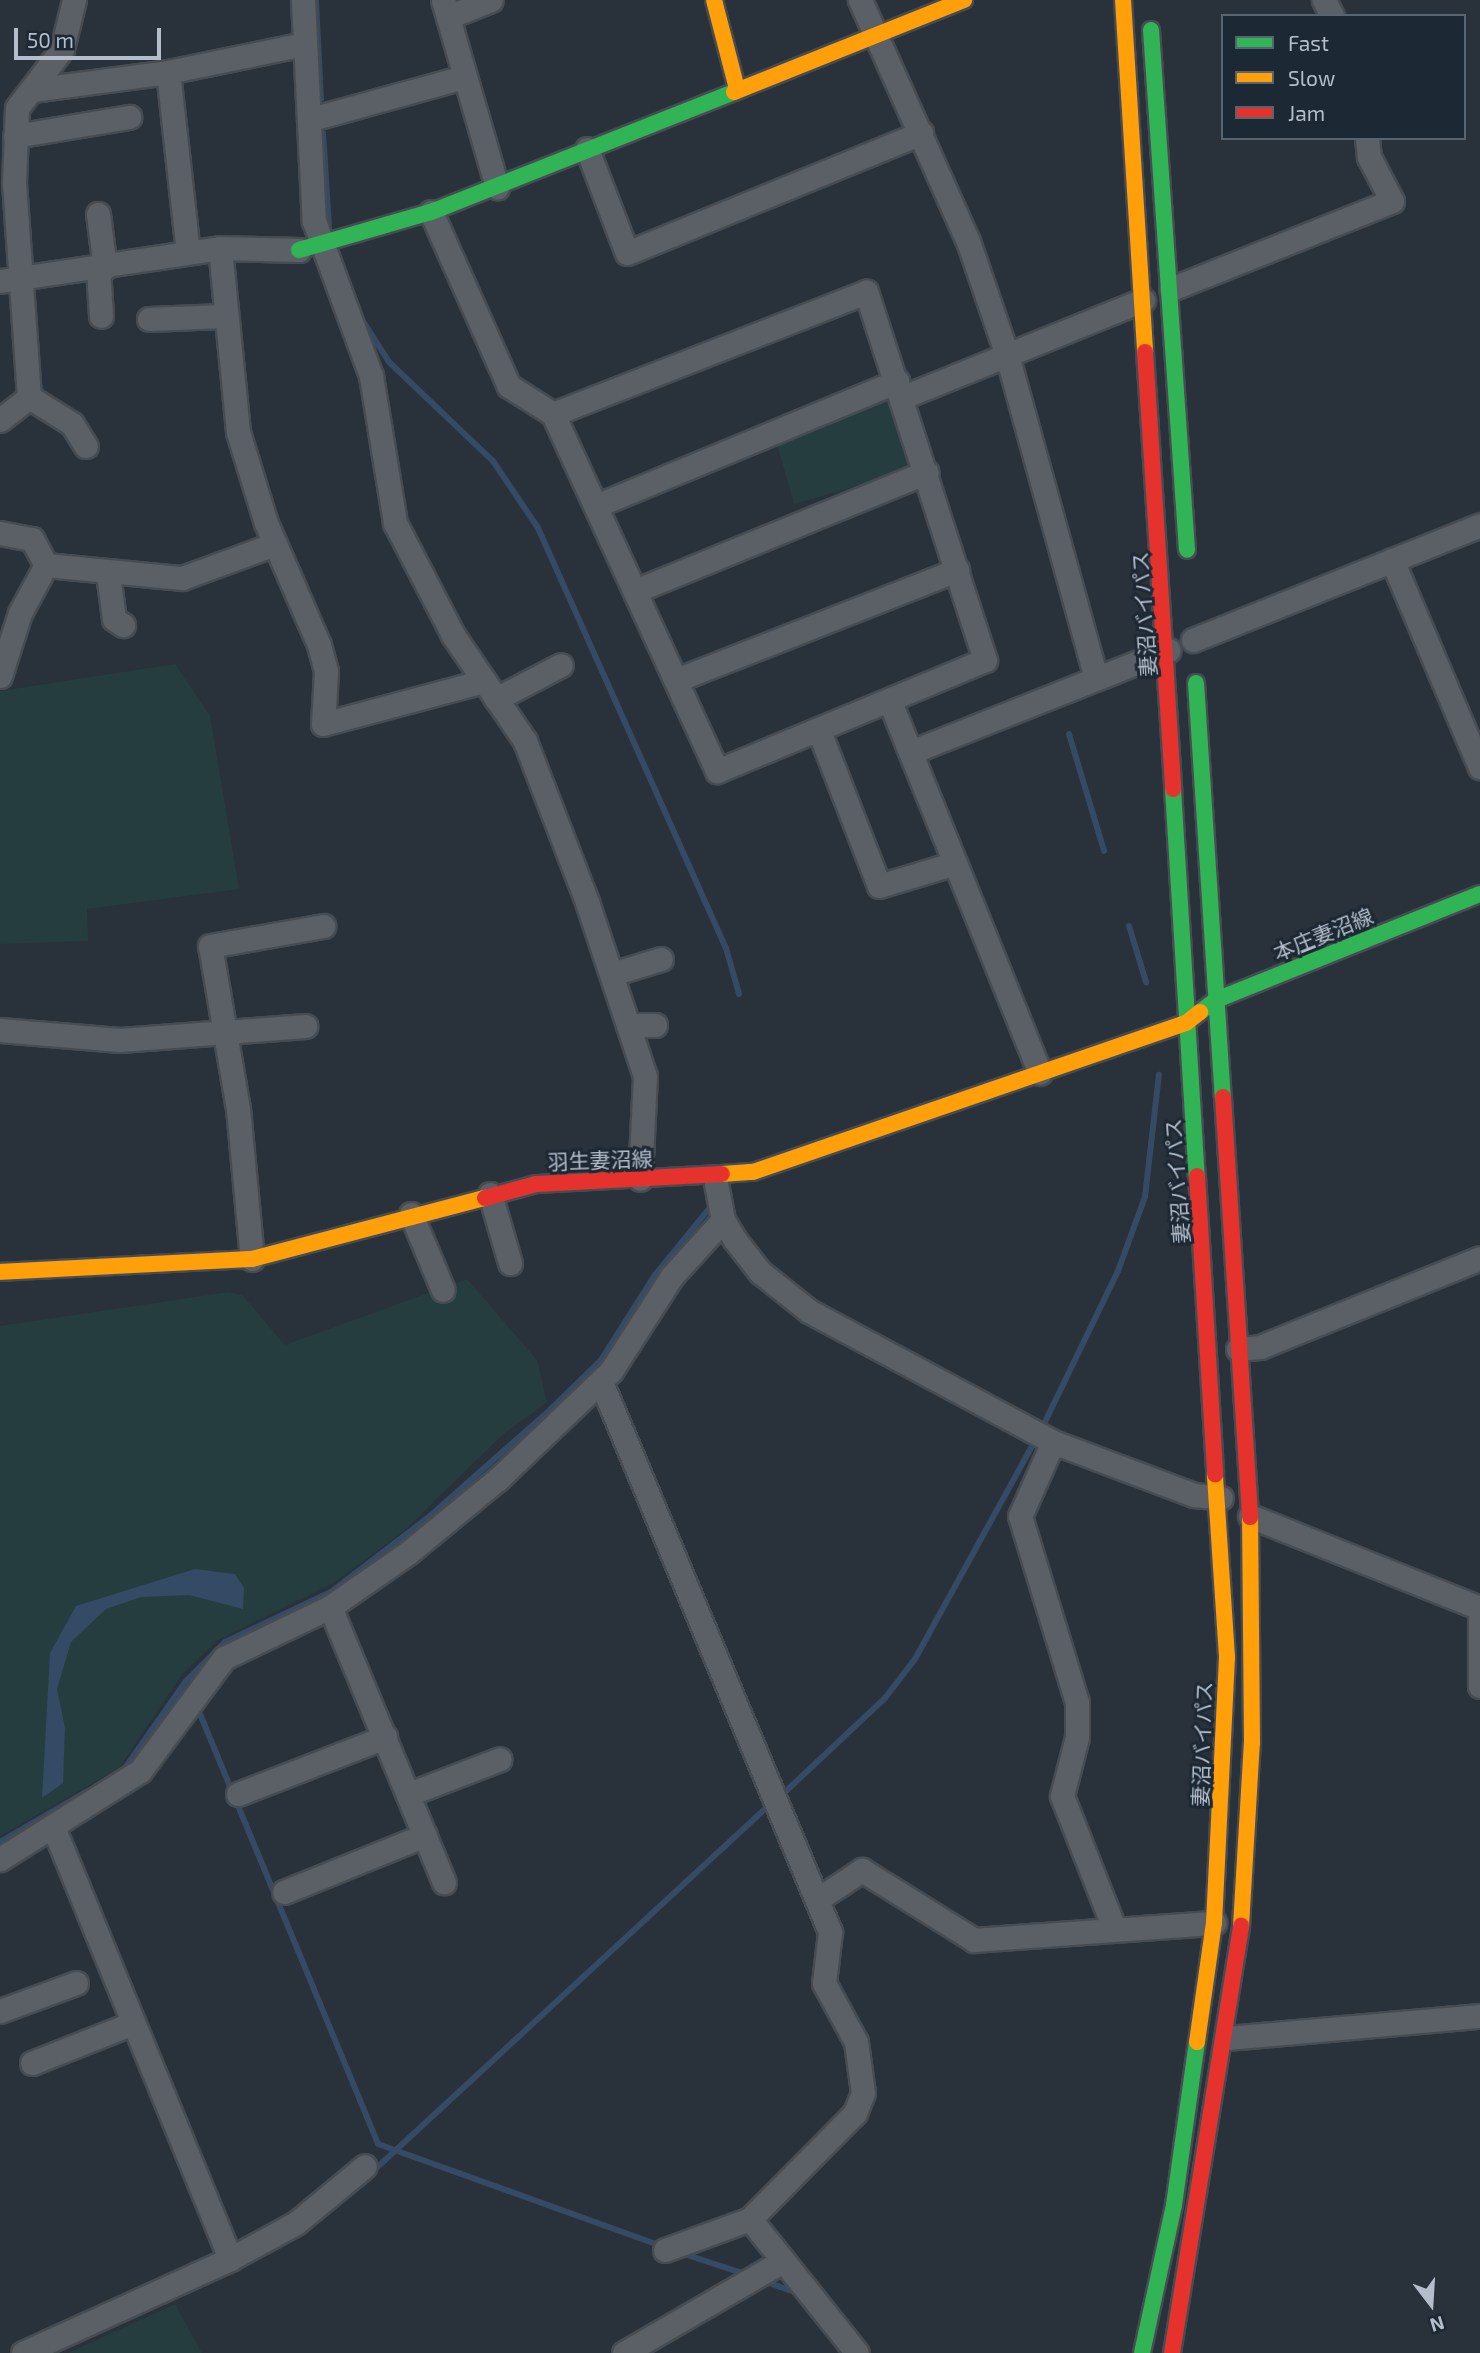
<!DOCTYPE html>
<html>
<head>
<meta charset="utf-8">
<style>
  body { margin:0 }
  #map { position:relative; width:1480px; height:2353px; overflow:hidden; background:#29313a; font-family:"Exo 2","Noto Sans JP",sans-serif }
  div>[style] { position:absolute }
  .green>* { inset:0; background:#263d40; transform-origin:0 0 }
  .water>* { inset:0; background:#354a64 }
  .stream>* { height:6px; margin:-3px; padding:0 3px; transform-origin:3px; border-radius:3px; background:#354a64 }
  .roads { filter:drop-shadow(2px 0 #464c52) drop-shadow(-2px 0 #464c52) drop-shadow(0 2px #464c52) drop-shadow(0 -2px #464c52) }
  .street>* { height:23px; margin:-11.5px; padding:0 11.5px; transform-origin:11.5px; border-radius:11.5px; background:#5b6067 }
  .fast>* { height:16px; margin:-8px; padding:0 8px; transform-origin:8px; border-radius:8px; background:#30b455 }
  .slow>* { height:16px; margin:-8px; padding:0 8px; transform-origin:8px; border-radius:8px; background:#ff9f0a }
  .jam>* { height:16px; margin:-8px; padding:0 8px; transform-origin:8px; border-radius:8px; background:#e5322d }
  span { translate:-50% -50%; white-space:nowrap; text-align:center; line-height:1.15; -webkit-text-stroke:6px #1d2835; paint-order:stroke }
  .street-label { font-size:21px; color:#b4becb }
  .legend { position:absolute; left:1221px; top:14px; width:245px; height:126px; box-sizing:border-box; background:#1d2835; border:2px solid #596471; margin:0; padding:9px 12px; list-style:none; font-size:21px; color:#b4becb }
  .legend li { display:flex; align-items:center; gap:14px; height:35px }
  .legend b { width:35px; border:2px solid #596471 }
  .north { position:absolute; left:1396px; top:2269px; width:70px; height:70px; -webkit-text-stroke:5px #1d2835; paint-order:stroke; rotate:163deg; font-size:19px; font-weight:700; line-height:28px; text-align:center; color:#b4becb }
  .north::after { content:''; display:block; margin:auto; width:24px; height:32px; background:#b4becb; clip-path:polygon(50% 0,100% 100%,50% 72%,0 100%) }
  .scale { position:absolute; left:14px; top:28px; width:147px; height:32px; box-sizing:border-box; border:4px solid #b4becb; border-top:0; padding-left:9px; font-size:21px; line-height:24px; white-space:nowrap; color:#b4becb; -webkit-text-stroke:5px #1d2835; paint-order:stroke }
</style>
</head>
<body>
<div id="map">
  <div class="green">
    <div style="left:891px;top:392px;width:81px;height:124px;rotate:74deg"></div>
    <div style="clip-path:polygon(175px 664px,210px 716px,239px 889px,87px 909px,88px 941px,0 944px,0 691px)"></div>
    <div style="clip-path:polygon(467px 1279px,537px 1360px,547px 1402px,501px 1436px,406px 1529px,335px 1582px,218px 1640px,183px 1673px,119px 1768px,0 1836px,0 1326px,229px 1292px,242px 1295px,285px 1345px)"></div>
    <div style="clip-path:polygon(175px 2304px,202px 2353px,68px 2353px)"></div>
  </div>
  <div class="water">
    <div style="clip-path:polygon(195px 1569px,235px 1574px,244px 1588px,243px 1609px,189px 1595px,141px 1597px,106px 1609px,71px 1642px,57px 1689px,65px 1728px,63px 1783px,42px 1798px,50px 1653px,76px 1606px)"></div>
  </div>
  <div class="stream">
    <div style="left:316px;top:0;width:99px;rotate:87.1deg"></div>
    <div style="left:323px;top:133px;width:92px;rotate:86.3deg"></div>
    <div style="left:361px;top:318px;width:52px;rotate:57.5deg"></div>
    <div style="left:389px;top:362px;width:144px;rotate:43.6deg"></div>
    <div style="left:493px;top:461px;width:81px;rotate:56.1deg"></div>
    <div style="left:538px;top:528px;width:460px;rotate:65.9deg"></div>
    <div style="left:726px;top:948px;width:48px;rotate:74.2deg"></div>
    <div style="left:1069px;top:734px;width:122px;rotate:73.3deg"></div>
    <div style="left:1129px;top:926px;width:59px;rotate:73.1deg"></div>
    <div style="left:1044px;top:1424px;width:170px;rotate:-64.2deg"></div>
    <div style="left:1118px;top:1271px;width:79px;rotate:-70deg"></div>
    <div style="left:1145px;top:1197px;width:123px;rotate:-83.5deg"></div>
    <div style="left:200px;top:1714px;width:465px;rotate:67.5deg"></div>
    <div style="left:378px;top:2144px;width:302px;rotate:19.8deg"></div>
    <div style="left:125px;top:1768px;width:106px;rotate:-55deg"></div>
    <div style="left:186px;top:1681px;width:55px;rotate:-45deg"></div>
    <div style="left:225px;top:1642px;width:117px;rotate:-25.3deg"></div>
    <div style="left:331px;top:1592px;width:125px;rotate:-37.5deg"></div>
    <div style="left:430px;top:1516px;width:162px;rotate:-41.5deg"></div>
    <div style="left:551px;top:1409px;width:70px;rotate:-44.4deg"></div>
    <div style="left:601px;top:1360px;width:101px;rotate:-57.6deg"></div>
    <div style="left:655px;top:1275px;width:84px;rotate:-50.8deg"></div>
    <div style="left:785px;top:1792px;width:137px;rotate:-43.2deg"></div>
    <div style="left:885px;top:1698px;width:49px;rotate:-52.4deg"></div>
    <div style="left:915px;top:1659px;width:241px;rotate:-61.2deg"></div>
    <div style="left:0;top:1842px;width:99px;rotate:-30.2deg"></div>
    <div style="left:371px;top:2173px;width:538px;rotate:-42.74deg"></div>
    <div style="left:678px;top:2252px;width:74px;rotate:18.2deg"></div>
    <div style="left:761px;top:2280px;width:38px;rotate:20deg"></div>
  </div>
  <div class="roads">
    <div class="street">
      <div style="left:303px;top:0;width:221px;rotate:87.2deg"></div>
      <div style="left:314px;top:221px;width:165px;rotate:69.8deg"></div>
      <div style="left:371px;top:376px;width:149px;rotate:80.7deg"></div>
      <div style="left:395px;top:523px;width:126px;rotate:62.6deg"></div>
      <div style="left:453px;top:635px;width:128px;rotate:55.8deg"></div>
      <div style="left:525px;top:741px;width:173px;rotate:68.9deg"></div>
      <div style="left:587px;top:902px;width:183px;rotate:71.6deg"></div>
      <div style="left:645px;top:1076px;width:103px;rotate:92.8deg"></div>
      <div style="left:443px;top:0;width:195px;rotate:73.9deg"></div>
      <div style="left:860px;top:0;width:264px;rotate:65.9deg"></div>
      <div style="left:968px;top:241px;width:120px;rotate:71.1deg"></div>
      <div style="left:1007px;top:355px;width:335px;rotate:74.6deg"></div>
      <div style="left:1324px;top:0;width:18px;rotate:63deg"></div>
      <div style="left:448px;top:17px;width:46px;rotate:-21.6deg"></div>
      <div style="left:168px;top:72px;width:181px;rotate:83.7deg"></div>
      <div style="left:32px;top:90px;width:137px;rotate:-7.5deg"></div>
      <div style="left:168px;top:72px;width:140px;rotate:-11.6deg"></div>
      <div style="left:311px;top:119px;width:159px;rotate:-15.4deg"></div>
      <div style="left:15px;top:136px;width:116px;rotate:-9.5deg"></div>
      <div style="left:587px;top:149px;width:111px;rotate:69deg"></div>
      <div style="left:627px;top:253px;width:318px;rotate:-22.2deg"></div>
      <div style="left:431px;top:212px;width:191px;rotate:65.9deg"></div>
      <div style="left:509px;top:386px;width:52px;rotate:32.5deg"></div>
      <div style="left:553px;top:414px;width:393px;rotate:65.3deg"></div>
      <div style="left:717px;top:771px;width:290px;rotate:-22.5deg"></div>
      <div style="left:985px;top:660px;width:387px;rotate:-107.9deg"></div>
      <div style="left:866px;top:292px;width:336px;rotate:158.7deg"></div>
      <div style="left:98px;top:214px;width:54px;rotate:82.6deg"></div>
      <div style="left:220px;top:248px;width:185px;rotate:84.4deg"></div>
      <div style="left:238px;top:432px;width:95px;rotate:72.9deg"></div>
      <div style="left:266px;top:523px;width:133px;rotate:66.5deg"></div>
      <div style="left:319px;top:645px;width:27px;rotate:75deg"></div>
      <div style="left:326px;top:671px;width:53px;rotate:93.2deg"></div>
      <div style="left:323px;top:724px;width:166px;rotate:-15deg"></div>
      <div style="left:98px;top:269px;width:47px;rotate:86.3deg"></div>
      <div style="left:0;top:281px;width:222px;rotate:-8.5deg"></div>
      <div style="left:220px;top:248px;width:79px;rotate:1.5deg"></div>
      <div style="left:1171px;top:289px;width:238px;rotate:-21.7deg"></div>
      <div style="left:1392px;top:201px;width:50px;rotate:-117.6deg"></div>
      <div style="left:1369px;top:157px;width:19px;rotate:-96deg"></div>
      <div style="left:149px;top:319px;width:73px;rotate:-2.4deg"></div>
      <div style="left:29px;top:397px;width:51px;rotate:32.1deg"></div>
      <div style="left:72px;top:424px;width:26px;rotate:58deg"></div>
      <div style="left:903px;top:397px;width:259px;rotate:-22deg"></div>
      <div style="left:0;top:420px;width:37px;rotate:-38deg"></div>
      <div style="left:29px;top:397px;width:216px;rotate:-94deg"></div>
      <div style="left:14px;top:182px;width:74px;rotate:-87.7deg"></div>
      <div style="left:17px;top:108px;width:74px;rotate:-52.7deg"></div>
      <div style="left:62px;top:49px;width:50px;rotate:-76.2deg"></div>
      <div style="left:598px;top:505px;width:324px;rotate:-22.5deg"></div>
      <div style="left:0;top:533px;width:33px;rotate:11deg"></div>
      <div style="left:32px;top:539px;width:30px;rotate:62deg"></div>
      <div style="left:46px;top:565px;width:137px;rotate:5.5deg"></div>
      <div style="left:182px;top:578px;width:99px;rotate:-20.1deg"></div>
      <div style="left:1392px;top:560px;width:225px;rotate:67deg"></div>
      <div style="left:108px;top:574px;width:45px;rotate:82.4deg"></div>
      <div style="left:114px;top:619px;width:11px;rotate:34deg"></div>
      <div style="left:635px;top:591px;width:315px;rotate:-22.2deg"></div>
      <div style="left:1193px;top:640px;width:309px;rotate:-21.8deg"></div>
      <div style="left:0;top:676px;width:66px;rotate:-72.4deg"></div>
      <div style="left:20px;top:613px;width:55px;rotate:-61.6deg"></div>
      <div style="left:679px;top:679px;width:299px;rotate:-21.4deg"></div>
      <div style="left:496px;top:699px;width:73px;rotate:-27.6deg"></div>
      <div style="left:890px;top:702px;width:400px;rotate:68deg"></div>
      <div style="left:819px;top:731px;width:166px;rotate:68.8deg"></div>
      <div style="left:879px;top:886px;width:79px;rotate:-16.8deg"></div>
      <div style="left:911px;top:752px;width:277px;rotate:-21.6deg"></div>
      <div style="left:612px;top:974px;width:51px;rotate:-17deg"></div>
      <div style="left:628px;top:1025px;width:27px"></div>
      <div style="left:0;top:1030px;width:120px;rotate:4.8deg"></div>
      <div style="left:120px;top:1040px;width:186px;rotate:-4.3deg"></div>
      <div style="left:715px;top:1178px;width:43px;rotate:79.2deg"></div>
      <div style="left:723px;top:1220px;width:23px;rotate:59deg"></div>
      <div style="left:735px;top:1240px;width:41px;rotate:52deg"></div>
      <div style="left:760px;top:1272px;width:63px;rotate:38.5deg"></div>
      <div style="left:809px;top:1311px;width:277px;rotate:28.2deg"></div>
      <div style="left:1053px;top:1442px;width:151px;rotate:20.6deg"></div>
      <div style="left:1194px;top:1495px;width:27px;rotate:6deg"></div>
      <div style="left:490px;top:1194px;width:72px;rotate:73.8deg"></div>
      <div style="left:411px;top:1214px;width:82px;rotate:67.2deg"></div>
      <div style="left:252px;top:1259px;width:151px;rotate:-95.3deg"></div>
      <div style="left:238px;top:1109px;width:165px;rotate:-99.7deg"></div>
      <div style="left:210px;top:946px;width:115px;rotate:-10deg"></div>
      <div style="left:1238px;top:1349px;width:22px;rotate:-5deg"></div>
      <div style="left:1260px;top:1347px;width:237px;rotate:-22deg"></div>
      <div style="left:601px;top:1382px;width:596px;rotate:67.39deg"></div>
      <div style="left:830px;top:1932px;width:51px;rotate:96.7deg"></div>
      <div style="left:824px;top:1983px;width:67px;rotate:61.5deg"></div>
      <div style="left:856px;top:2042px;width:51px;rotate:82.2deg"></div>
      <div style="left:863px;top:2093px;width:22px;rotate:112deg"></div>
      <div style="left:855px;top:2113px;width:149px;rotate:134.7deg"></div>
      <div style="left:750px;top:2219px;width:171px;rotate:51.4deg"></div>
      <div style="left:1053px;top:1442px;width:81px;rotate:114deg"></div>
      <div style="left:1020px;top:1516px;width:195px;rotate:73deg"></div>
      <div style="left:1077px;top:1702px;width:35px;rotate:90deg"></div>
      <div style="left:1077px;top:1737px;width:61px;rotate:104.3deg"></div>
      <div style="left:1062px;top:1796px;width:142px;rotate:68.5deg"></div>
      <div style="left:1250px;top:1516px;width:248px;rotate:21.8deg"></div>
      <div style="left:330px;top:1607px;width:298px;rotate:67.5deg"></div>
      <div style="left:1480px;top:1616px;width:70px;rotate:90deg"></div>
      <div style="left:238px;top:1794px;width:158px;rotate:-21.2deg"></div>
      <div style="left:409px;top:1794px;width:97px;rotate:-21deg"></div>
      <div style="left:54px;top:1829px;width:465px;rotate:67.7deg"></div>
      <div style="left:0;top:1859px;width:165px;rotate:-32.2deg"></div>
      <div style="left:140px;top:1771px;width:141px;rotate:-53.4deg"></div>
      <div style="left:224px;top:1658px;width:118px;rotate:-25.7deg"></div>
      <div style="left:330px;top:1607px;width:96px;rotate:-34.8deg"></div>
      <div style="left:409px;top:1552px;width:115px;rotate:-39.4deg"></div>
      <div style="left:498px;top:1479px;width:156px;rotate:-43.7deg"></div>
      <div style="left:611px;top:1371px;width:113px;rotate:-57.3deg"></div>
      <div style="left:672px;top:1276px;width:76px;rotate:-47.7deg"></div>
      <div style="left:284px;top:1892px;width:152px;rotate:-22deg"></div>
      <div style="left:818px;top:1899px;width:53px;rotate:-33.4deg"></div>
      <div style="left:862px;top:1870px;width:132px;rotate:32deg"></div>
      <div style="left:974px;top:1940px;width:241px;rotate:-4.1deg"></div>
      <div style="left:0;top:2011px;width:81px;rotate:-20.2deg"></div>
      <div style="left:1227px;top:2038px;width:254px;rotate:-5deg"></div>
      <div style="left:32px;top:2063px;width:109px;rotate:-21.6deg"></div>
      <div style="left:665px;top:2250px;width:90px;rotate:-20deg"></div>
      <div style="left:23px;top:2353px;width:227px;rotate:-24.4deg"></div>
      <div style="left:230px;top:2259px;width:75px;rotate:-28.6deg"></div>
      <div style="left:296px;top:2223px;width:89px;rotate:-39.6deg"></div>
      <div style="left:624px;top:2353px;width:184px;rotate:-30.1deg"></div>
    </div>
    <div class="fast">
      <div style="left:1151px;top:30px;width:521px;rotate:86.04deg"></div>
      <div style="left:299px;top:250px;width:137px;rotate:-16.1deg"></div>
      <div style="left:431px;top:212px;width:326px;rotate:-21.6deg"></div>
      <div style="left:1196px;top:683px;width:415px;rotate:86.3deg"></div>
      <div style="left:1173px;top:789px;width:388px;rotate:86.5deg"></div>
      <div style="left:1200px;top:1012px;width:20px;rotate:-37deg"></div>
      <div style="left:1216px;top:1000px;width:284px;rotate:-21.9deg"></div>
      <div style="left:1142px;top:2353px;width:151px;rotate:-77.8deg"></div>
      <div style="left:1174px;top:2205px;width:165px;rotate:-82deg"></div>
    </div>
    <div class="slow">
      <div style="left:714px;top:0;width:92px;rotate:75.5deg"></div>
      <div style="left:1123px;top:0;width:353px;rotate:86.4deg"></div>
      <div style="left:734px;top:92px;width:248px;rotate:-21.8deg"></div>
      <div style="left:722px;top:1174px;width:31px;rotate:-4deg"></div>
      <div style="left:753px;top:1172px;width:458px;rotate:-19deg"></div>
      <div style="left:1186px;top:1023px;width:18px;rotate:-38deg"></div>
      <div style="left:0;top:1272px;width:252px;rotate:-3deg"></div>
      <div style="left:252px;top:1259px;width:241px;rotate:-14.7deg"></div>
      <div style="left:1241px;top:1926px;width:183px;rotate:-86.6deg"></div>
      <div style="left:1252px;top:1743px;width:226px;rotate:-90.5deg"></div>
      <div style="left:1197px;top:2042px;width:120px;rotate:-81.9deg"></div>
      <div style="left:1214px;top:1923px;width:266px;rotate:-87.2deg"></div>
      <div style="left:1227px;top:1657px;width:183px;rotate:-93.8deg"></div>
    </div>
    <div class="jam">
      <div style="left:1145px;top:352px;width:438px;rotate:86.3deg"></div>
      <div style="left:1223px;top:1097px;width:421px;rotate:86.3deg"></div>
      <div style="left:1197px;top:1176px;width:299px;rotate:86.5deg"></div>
      <div style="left:485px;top:1198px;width:53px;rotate:-15.4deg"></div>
      <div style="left:536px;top:1184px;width:186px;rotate:-3.1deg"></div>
      <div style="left:1172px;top:2353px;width:433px;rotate:-80.8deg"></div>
    </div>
  </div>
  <div class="street-label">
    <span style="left:1144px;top:614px;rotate:-94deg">妻沼バイパス</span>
    <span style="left:1323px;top:934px;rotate:-22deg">本庄妻沼線</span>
    <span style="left:600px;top:1160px;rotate:-2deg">羽生妻沼線</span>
    <span style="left:1177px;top:1181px;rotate:-94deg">妻沼バイパス</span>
    <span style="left:1202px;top:1744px;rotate:-88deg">妻沼バイパス</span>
  </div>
  <ul class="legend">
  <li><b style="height:9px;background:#30b455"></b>Fast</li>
  <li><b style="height:9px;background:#ff9f0a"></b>Slow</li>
  <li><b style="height:9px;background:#e5322d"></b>Jam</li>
  </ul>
  <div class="north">N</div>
  <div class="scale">50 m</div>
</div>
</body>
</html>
